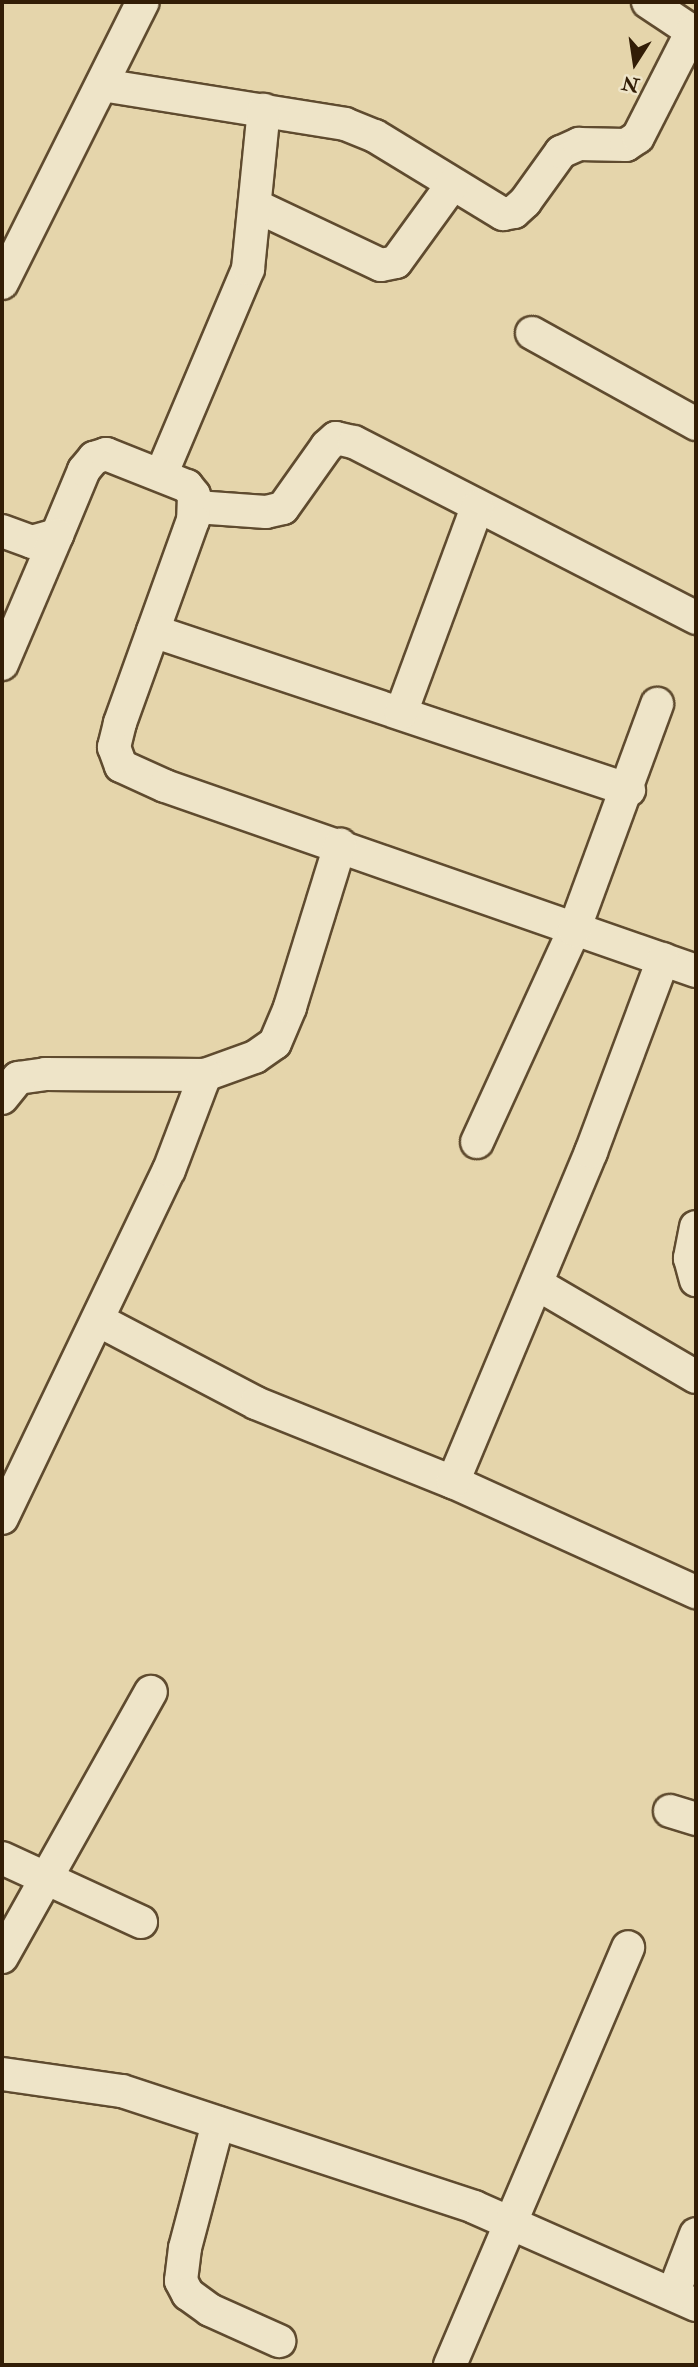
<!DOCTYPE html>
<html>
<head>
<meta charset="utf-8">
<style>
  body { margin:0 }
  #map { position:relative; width:698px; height:2367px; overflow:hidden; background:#e5d5ab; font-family:"IM FELL Double Pica",serif }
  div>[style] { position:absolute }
  .roads { filter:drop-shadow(2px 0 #5f4b2f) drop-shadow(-2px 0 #5f4b2f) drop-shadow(0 2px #5f4b2f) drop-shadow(0 -2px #5f4b2f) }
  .street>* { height:32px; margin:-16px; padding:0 16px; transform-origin:16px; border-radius:16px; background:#eee4c8 }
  span { translate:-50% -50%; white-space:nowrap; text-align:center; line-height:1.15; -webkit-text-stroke:6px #eee4c8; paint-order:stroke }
  .frame { position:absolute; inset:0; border:4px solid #321d06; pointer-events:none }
  .north { position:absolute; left:600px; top:28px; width:70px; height:70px; -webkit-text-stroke:5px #eee4c8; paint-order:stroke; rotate:192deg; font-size:19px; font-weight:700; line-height:28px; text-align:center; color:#321d06 }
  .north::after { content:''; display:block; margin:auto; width:24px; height:32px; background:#321d06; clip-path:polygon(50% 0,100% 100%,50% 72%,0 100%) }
</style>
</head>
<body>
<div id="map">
  <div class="roads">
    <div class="street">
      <div style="left:648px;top:2px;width:58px;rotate:33.7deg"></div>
      <div style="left:102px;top:85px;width:246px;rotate:9.1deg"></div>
      <div style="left:345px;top:124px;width:32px;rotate:22deg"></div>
      <div style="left:375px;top:136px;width:150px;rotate:31.4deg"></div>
      <div style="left:503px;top:214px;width:11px;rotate:-10deg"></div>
      <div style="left:514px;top:212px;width:15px;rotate:-42deg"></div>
      <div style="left:525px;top:202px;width:62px;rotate:-54.2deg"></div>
      <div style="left:561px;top:152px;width:20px;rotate:-24deg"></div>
      <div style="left:579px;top:144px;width:47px;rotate:1.2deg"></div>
      <div style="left:626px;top:145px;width:14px;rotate:-34deg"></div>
      <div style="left:638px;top:137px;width:119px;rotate:-63deg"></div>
      <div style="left:256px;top:206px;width:138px;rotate:25.3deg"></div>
      <div style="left:381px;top:265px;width:15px;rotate:-11deg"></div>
      <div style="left:396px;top:262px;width:95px;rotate:-54deg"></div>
      <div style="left:2px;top:283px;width:314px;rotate:-63.4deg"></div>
      <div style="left:532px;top:333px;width:188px;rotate:29deg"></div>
      <div style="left:161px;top:475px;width:224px;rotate:-67.1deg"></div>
      <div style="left:248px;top:269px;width:160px;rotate:-84.3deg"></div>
      <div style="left:196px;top:507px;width:70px;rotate:4.1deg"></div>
      <div style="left:266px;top:512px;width:17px;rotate:-13deg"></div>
      <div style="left:283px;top:508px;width:76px;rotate:-54.6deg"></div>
      <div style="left:327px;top:446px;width:12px;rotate:-42deg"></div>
      <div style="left:336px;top:438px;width:18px;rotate:13deg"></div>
      <div style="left:354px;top:442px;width:385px;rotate:27.2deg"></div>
      <div style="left:2px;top:531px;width:32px;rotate:20deg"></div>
      <div style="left:32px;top:542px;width:26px;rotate:-16deg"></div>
      <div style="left:57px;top:535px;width:70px;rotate:-67.4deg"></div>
      <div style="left:84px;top:470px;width:16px;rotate:-50deg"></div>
      <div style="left:94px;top:458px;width:13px;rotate:-18deg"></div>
      <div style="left:106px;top:454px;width:87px;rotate:21.6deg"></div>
      <div style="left:187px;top:486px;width:11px;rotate:52deg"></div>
      <div style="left:194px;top:495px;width:25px;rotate:92deg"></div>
      <div style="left:193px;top:520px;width:216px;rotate:109.8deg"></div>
      <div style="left:120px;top:723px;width:25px;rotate:104deg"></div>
      <div style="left:114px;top:747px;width:20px;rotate:70deg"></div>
      <div style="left:121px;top:766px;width:48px;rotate:24.4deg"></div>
      <div style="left:165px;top:786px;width:562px;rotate:19.21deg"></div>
      <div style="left:153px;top:631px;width:502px;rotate:18.47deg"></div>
      <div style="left:2px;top:664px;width:140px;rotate:-66.9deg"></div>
      <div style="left:401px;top:713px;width:220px;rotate:-69.7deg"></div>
      <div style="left:2px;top:1098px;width:26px;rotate:-51deg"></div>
      <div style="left:18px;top:1078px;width:27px;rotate:-8deg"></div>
      <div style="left:45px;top:1074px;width:160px;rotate:0.4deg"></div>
      <div style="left:205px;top:1075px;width:53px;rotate:-19.8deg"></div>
      <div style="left:255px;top:1057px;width:24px;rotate:-35deg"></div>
      <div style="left:275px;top:1043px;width:39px;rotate:-67deg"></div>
      <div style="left:290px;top:1007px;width:170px;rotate:-72.8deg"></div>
      <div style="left:477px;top:1142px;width:233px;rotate:-65.4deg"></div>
      <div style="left:574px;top:930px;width:241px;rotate:-69.8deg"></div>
      <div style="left:696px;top:1227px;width:32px;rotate:101deg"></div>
      <div style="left:690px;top:1258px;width:23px;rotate:75deg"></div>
      <div style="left:537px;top:1284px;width:184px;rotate:30.3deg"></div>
      <div style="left:98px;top:1320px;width:178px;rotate:27.7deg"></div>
      <div style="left:256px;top:1403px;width:212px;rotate:21.9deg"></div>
      <div style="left:453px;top:1482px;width:267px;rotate:24.4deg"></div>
      <div style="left:453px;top:1482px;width:358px;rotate:-67.3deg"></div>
      <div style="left:591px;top:1152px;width:206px;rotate:-69.5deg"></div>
      <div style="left:2px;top:1518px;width:386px;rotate:-64.4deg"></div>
      <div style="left:169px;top:1170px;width:102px;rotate:-69.2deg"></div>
      <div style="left:670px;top:1811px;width:27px;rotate:17deg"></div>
      <div style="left:2px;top:1858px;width:153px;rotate:24.7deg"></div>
      <div style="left:2px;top:1957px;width:304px;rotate:-60.7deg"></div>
      <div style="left:2px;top:2074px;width:121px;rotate:8.1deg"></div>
      <div style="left:122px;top:2091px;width:371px;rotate:18.2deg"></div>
      <div style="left:474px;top:2207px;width:243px;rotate:23.8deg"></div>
      <div style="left:218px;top:2123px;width:129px;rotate:104.8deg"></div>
      <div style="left:185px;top:2248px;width:33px;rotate:97deg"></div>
      <div style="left:181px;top:2281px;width:15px;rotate:62deg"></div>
      <div style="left:188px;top:2294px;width:27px;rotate:36deg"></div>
      <div style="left:210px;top:2310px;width:76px;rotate:24.2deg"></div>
      <div style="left:673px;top:2294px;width:64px;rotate:-69deg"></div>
      <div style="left:450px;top:2365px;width:454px;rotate:-66.9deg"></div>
    </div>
  </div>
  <div class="frame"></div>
  <div class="north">N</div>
</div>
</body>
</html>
